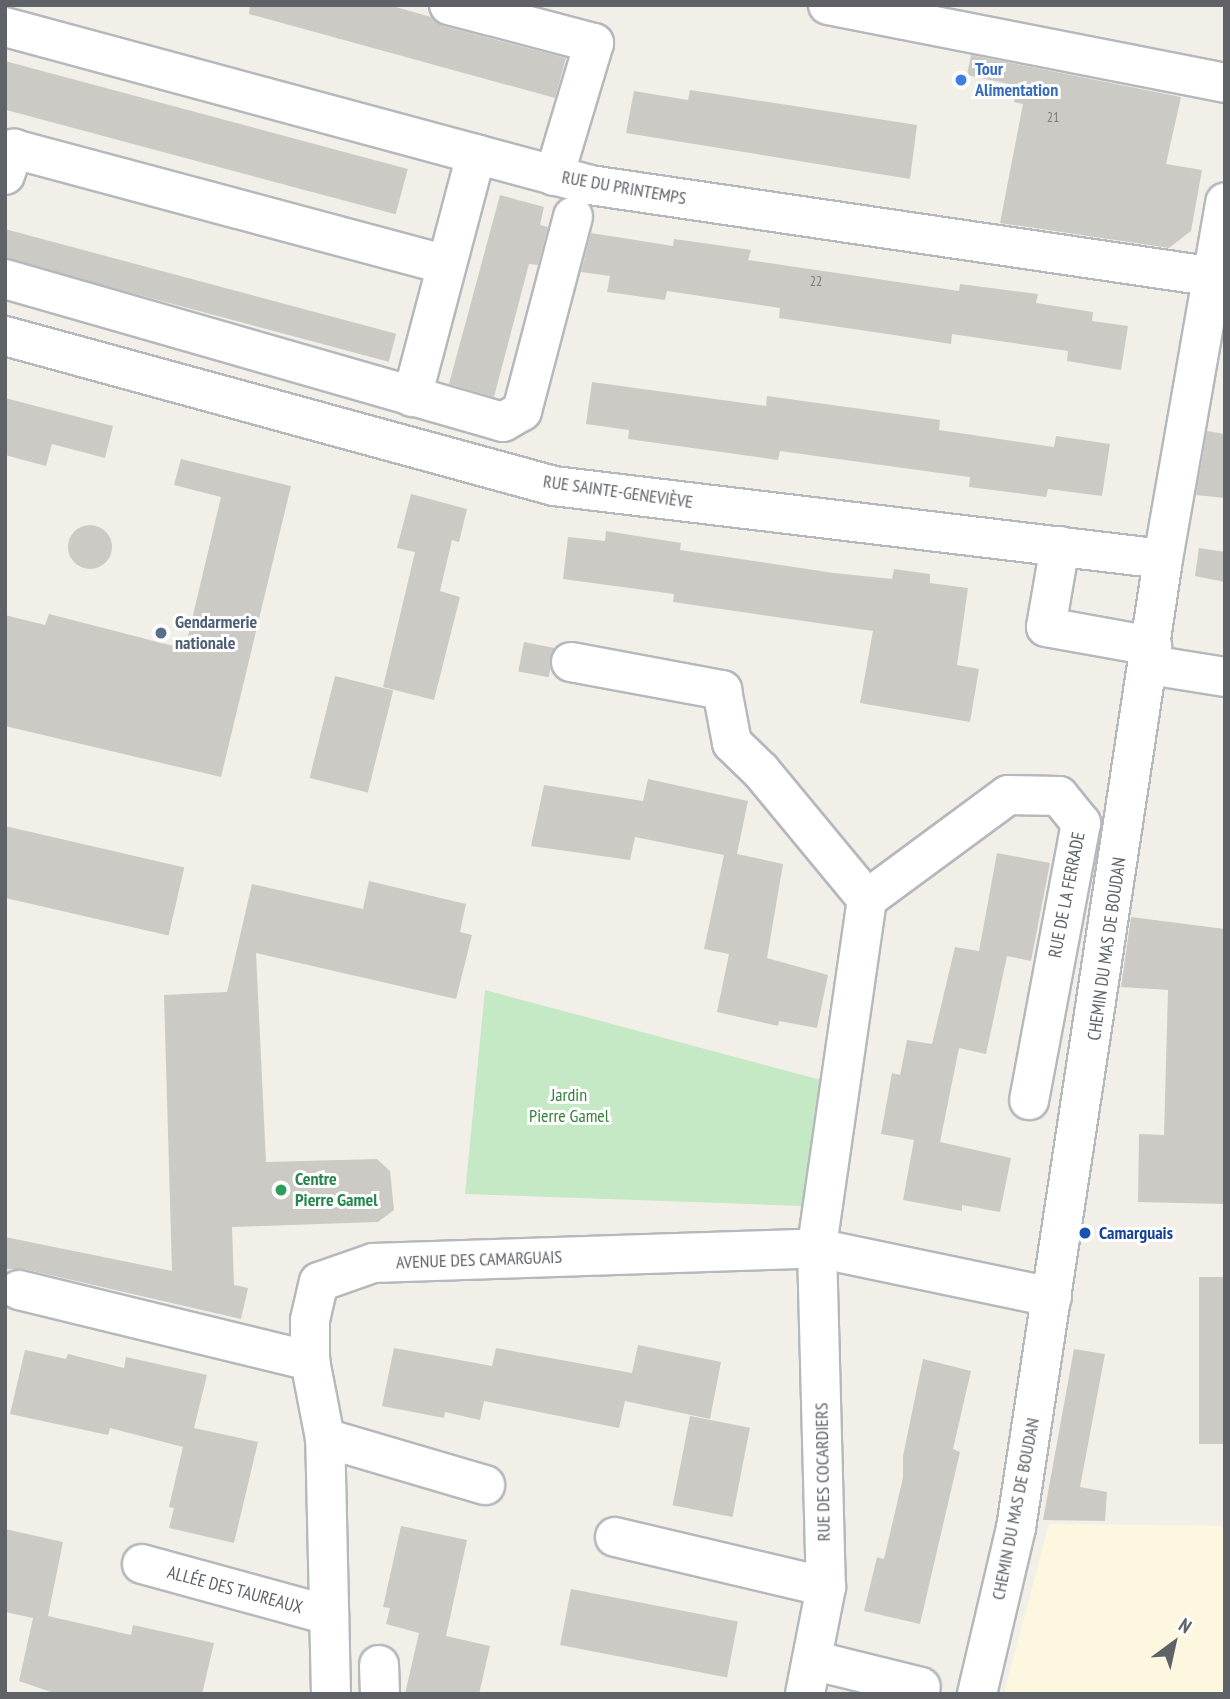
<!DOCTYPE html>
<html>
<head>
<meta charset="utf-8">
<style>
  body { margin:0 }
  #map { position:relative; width:1230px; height:1699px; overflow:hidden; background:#f1efe8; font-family:"PT Sans Narrow",sans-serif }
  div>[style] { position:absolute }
  .commercial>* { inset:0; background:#fef7e0 }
  .green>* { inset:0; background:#c5e8c5 }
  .building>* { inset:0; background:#cccac5; transform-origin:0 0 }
  .round { border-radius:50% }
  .roads { filter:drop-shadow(2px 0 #b5b8bc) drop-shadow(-2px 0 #b5b8bc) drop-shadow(0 2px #b5b8bc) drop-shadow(0 -2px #b5b8bc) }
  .minor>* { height:38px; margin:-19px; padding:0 19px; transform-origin:19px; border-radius:19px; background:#fff }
  .dots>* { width:19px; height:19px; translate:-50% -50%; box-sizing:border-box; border:4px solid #fff; border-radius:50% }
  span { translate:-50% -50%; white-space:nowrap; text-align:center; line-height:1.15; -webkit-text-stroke:6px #fff; paint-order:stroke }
  .number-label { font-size:14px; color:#7a7d7f }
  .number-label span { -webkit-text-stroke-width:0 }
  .shop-label { font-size:18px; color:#366cbe; font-weight:700 }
  .left { translate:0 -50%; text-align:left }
  .street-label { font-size:18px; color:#5f6368 }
  .service-label { font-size:18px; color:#4e5e75; font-weight:700 }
  .park-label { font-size:18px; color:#348238 }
  .leisure-label { font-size:18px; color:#27864d; font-weight:700 }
  .transit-label { font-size:18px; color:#164399; font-weight:700 }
  .frame { position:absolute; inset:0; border:7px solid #5f6368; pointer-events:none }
  .north { position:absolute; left:1139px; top:1608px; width:70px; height:70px; -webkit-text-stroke:5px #fff; paint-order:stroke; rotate:33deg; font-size:19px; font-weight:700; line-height:28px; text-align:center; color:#5f6368 }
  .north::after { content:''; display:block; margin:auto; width:24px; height:32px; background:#5f6368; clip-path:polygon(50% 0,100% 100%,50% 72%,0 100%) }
</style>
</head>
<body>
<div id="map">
  <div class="commercial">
    <div style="clip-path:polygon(1049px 1524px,1225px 1526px,1225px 1694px,1004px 1694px)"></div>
  </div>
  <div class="green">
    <div style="clip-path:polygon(485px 990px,825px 1081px,803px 1206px,465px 1194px)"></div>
  </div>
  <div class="building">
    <div style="clip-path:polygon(250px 5px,389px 5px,431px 17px,443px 26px,566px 58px,555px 98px,249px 14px)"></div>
    <div style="clip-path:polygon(971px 55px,1181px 97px,1166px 164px,1202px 170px,1191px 231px,1169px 248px,1000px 223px,1023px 104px,1014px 102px,1018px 86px,967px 75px)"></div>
    <div style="left:5px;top:61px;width:417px;height:47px;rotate:15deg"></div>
    <div style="clip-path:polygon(690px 90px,917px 125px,910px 179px,626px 133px,634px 91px,688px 100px)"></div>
    <div style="clip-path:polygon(500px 195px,544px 207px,540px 225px,548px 227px,538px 265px,529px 264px,494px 397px,449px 384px)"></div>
    <div style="left:5px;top:229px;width:405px;height:29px;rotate:15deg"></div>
    <div style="clip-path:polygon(591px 233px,673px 246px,674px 239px,731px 247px,751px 250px,748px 260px,959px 291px,960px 284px,1038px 294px,1036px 303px,1093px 312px,1092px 321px,1128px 326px,1121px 370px,1067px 361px,1068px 351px,952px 334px,951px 344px,894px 335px,779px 318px,780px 308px,667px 291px,665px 300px,607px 292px,610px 276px,581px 272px)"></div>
    <div style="clip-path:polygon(592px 382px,766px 406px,767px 396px,883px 412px,940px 420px,939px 430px,1054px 447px,1056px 436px,1110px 444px,1102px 496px,1048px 489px,1046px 497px,969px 487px,970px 477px,932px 472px,780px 451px,778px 460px,628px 439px,629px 430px,586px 424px)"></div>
    <div style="clip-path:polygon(5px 398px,113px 426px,105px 458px,52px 444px,46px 466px,5px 455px)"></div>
    <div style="clip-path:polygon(1207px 431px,1225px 434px,1225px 498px,1196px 495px)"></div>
    <div style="clip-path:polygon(181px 459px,291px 486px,221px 777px,5px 726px,5px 615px,45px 625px,49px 614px,185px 649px,221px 497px,174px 485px)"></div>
    <div style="clip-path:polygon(411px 494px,467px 509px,459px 542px,452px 540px,440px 591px,460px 597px,434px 700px,383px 687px,415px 552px,397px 548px)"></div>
    <div class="round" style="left:68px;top:525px;width:44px;height:44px"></div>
    <div style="clip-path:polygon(606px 531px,681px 543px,680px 550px,834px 573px,892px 579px,894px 569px,930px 574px,930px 583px,968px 588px,957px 665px,979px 669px,970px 722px,860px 703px,873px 631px,673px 602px,674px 594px,563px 579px,568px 537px,605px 541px)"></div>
    <div style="clip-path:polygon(1199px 548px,1225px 552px,1225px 582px,1195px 576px)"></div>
    <div style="left:524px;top:642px;width:31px;height:30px;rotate:11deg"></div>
    <div style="left:335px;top:676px;width:60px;height:105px;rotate:14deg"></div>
    <div style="clip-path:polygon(648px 779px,748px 801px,737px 854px,783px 864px,767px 958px,828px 975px,817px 1028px,779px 1021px,778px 1026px,717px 1012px,729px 954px,704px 949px,724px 855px,635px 837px,630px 860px,531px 846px,544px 785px,643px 801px)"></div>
    <div style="left:5px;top:826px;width:184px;height:70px;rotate:13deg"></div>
    <div style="clip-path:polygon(997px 853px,1050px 863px,1031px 961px,1007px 956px,986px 1054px,959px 1048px,940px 1142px,1011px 1158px,1000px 1212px,962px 1205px,962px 1211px,903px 1200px,914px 1140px,881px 1134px,892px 1073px,900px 1075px,907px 1040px,932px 1044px,955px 947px,979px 951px)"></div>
    <div style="clip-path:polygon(369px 881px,466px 904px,460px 932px,472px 935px,456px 999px,256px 953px,266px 1162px,377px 1159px,390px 1171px,394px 1210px,378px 1222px,232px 1227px,234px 1285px,248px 1288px,241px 1319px,24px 1269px,5px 1269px,5px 1237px,172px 1271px,164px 995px,227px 992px,252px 884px,363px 909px)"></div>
    <div style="clip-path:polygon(1131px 917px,1225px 929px,1225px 1204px,1138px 1202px,1139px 1134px,1164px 1135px,1168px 990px,1121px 987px)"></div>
    <div style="left:1199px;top:1277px;width:26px;height:167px"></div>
    <div style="clip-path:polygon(638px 1345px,721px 1362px,710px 1419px,625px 1401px,619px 1428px,484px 1401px,480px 1420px,445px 1412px,444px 1418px,382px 1406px,394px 1348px,492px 1366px,496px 1348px,632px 1373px)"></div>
    <div style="clip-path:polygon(1074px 1349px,1105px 1354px,1080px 1487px,1107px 1492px,1105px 1521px,1043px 1520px)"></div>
    <div style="clip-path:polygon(25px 1350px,66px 1359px,68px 1354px,124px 1368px,126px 1357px,207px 1375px,194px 1428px,258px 1442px,234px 1543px,169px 1528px,174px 1508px,169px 1507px,183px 1447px,110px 1428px,108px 1435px,10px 1414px)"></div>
    <div style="clip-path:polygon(923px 1359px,971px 1371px,953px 1449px,960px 1452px,920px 1624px,864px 1611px,877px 1557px,884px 1559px,903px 1478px,903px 1456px)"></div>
    <div style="left:690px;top:1416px;width:61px;height:91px;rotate:11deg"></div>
    <div style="clip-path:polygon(401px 1526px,467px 1540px,446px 1636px,490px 1646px,479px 1694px,405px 1694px,419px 1633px,386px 1624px,390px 1608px,383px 1607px)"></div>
    <div style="clip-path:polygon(5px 1529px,63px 1542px,48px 1616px,131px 1635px,133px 1625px,214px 1643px,202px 1694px,57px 1694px,19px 1681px,33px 1618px,5px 1612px)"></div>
    <div style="left:571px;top:1589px;width:170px;height:57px;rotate:11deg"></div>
  </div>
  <div class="roads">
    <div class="minor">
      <div style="left:449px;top:5px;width:150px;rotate:14.7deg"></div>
      <div style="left:594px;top:43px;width:139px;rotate:106.7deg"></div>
      <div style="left:828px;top:5px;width:405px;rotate:11.1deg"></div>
      <div style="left:5px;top:27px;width:606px;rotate:15.11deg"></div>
      <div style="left:590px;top:185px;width:632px;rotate:8.37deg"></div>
      <div style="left:5px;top:175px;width:28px;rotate:-71deg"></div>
      <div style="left:14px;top:149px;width:447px;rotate:15deg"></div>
      <div style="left:5px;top:279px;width:518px;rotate:16.02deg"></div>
      <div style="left:503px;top:422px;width:22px;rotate:-30deg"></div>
      <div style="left:522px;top:411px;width:201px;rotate:-75.3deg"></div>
      <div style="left:5px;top:336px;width:569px;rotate:15.28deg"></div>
      <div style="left:554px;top:486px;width:613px;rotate:6.84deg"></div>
      <div style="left:412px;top:397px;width:251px;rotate:-75.2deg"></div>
      <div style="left:1060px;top:546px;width:82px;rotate:99.8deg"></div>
      <div style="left:1046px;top:627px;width:108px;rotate:10.2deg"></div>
      <div style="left:571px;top:662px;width:154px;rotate:10.5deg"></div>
      <div style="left:722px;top:690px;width:54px;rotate:79.3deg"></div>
      <div style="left:732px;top:743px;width:40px;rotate:44deg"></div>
      <div style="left:761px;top:771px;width:166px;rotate:50.4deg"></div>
      <div style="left:867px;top:899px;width:353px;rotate:98.2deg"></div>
      <div style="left:817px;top:1248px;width:339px;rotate:88.5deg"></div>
      <div style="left:826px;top:1587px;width:109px;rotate:101.1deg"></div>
      <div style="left:1150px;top:665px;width:76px;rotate:9.1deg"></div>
      <div style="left:867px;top:899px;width:175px;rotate:-36.4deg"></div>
      <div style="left:1008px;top:795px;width:51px;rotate:1.1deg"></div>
      <div style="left:1059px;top:796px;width:35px;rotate:51deg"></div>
      <div style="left:1081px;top:823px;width:282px;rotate:100.6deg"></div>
      <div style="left:19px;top:1290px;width:300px;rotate:13.7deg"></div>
      <div style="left:325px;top:1438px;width:167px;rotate:16.4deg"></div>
      <div style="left:615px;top:1537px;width:217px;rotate:13.3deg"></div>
      <div style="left:142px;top:1564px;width:194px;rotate:15.3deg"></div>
      <div style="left:812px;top:1660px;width:112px;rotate:13.9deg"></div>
      <div style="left:379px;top:1665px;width:29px;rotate:88deg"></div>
      <div style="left:331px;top:1694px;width:256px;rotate:-91.3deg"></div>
      <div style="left:325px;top:1438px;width:78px;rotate:-101deg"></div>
      <div style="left:310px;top:1361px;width:41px;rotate:-90deg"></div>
      <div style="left:310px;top:1320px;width:39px;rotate:-77deg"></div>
      <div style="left:319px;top:1282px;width:57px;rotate:-19.4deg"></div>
      <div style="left:373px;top:1263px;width:444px;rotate:-1.9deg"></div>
      <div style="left:817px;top:1248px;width:240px;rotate:11.8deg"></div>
      <div style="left:977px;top:1694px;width:171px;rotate:-76.8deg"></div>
      <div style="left:1016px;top:1528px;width:980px;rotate:-81.37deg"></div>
      <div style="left:1163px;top:559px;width:362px;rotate:-80.1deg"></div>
    </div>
  </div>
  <div class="dots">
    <div style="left:961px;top:80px;background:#3f7fe0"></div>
    <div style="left:161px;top:633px;background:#5c6f8a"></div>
    <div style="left:281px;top:1190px;background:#2e9e5b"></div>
    <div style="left:1085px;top:1233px;background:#1a4fb4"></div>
  </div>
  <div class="number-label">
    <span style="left:1053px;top:117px">21</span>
    <span style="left:816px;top:281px">22</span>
  </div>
  <div class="shop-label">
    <span class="left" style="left:975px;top:80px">Tour<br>Alimentation</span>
  </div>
  <div class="street-label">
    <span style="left:624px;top:188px;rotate:10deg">RUE DU PRINTEMPS</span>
    <span style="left:618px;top:492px;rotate:8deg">RUE SAINTE-GENEVIÈVE</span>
    <span style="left:1067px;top:895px;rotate:-79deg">RUE DE LA FERRADE</span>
    <span style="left:1107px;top:949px;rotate:-82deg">CHEMIN DU MAS DE BOUDAN</span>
    <span style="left:479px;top:1260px;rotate:-2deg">AVENUE DES CAMARGUAIS</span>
    <span style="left:823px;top:1472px;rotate:-91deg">RUE DES COCARDIERS</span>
    <span style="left:1016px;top:1509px;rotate:-79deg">CHEMIN DU MAS DE BOUDAN</span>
    <span style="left:235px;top:1590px;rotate:15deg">ALLÉE DES TAUREAUX</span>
  </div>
  <div class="service-label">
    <span class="left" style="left:175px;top:633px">Gendarmerie<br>nationale</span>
  </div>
  <div class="park-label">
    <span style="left:569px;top:1106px">Jardin<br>Pierre Gamel</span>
  </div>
  <div class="leisure-label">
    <span class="left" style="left:295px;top:1190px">Centre<br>Pierre Gamel</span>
  </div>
  <div class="transit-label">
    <span class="left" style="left:1099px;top:1233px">Camarguais</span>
  </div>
  <div class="frame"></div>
  <div class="north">N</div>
</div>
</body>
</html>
